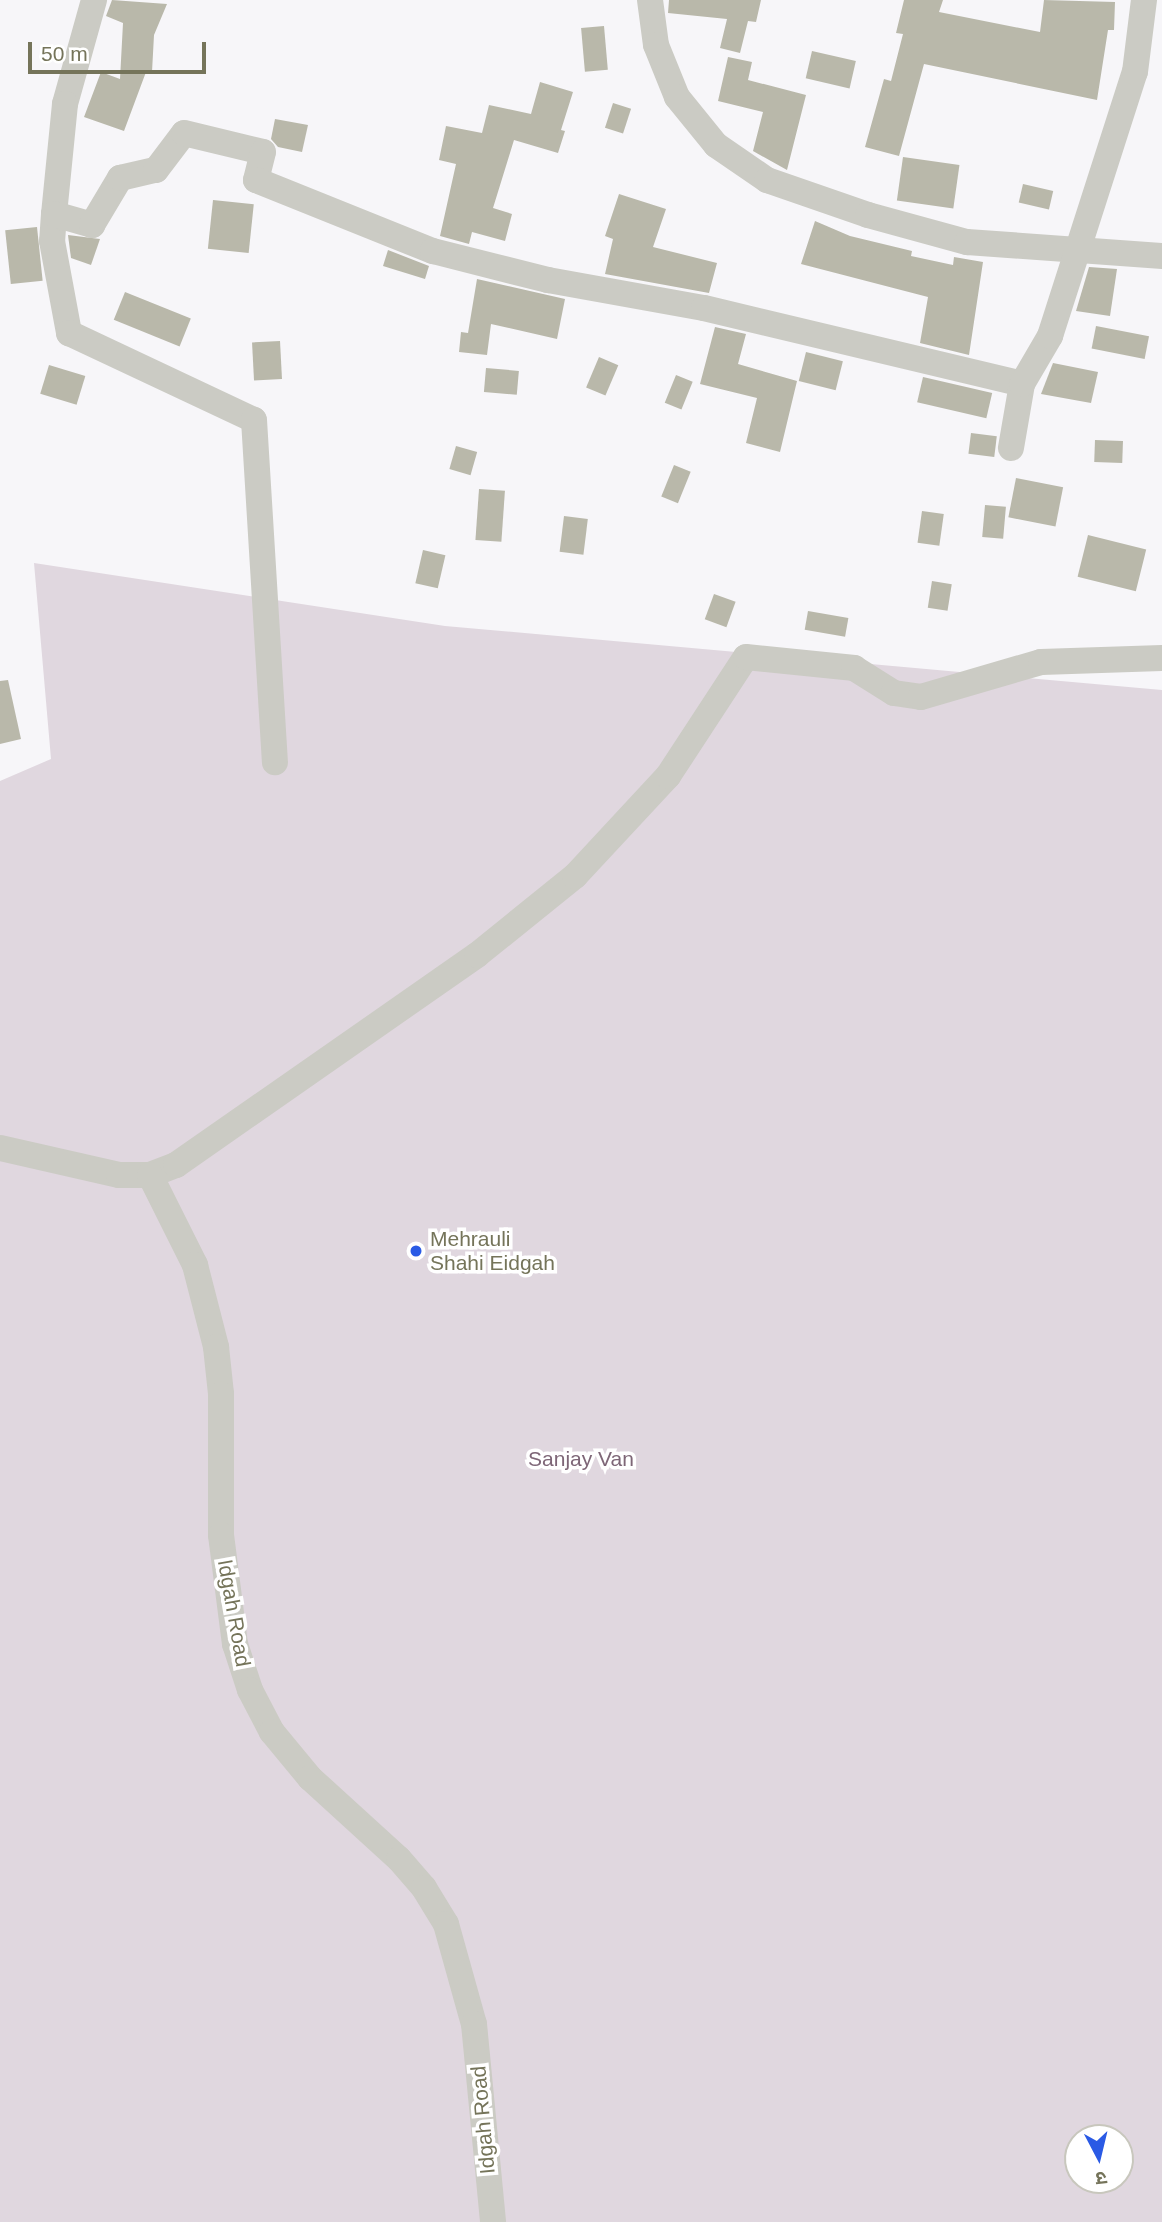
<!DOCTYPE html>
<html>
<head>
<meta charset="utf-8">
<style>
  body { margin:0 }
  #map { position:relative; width:1162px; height:2222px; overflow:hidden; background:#f7f6f9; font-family:Arial,"Noto Sans Devanagari",sans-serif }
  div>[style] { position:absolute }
  .green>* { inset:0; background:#e0d7df }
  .building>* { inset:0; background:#b9b8aa; transform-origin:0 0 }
  .minor>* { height:26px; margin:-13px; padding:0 13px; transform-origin:13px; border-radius:13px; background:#cbcbc4 }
  .dots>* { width:19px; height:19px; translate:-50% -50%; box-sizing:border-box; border:4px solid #fff; border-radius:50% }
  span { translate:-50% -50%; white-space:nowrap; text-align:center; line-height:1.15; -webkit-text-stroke:7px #fff; paint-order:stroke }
  .poi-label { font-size:21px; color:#75745a }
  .left { translate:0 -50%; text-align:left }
  .park-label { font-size:21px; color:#7e6677 }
  .street-label { font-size:21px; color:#75745a }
  .north { position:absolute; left:1064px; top:2124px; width:70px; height:70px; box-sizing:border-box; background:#fff; border:2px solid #c8c7bd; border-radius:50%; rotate:173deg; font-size:19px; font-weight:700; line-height:28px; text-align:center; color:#75745a }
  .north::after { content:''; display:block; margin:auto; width:24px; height:32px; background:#2a5ae5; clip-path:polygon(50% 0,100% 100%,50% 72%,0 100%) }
  .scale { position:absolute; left:28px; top:42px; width:178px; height:32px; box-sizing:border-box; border:4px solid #75745a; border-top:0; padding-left:9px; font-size:21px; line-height:24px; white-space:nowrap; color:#75745a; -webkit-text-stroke:5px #fff; paint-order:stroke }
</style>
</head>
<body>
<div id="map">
  <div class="green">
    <div style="clip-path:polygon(evenodd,34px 563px,445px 626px,1162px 690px,1162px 2222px,0 2222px,0 781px,51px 759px,34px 563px,1078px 2138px,1120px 2138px,1120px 2180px,1078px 2180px,1078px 2138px)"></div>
  </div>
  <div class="building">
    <div style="clip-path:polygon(112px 0,167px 4px,154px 35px,152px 72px,146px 72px,124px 131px,84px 117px,101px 72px,120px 79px,123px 23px,106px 16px)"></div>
    <div style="clip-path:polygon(669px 0,761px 0,756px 22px,748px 21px,740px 53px,720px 48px,727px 19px,668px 13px)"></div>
    <div style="clip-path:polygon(904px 0,943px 0,939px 12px,1040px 32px,1044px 0,1115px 2px,1114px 30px,1108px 30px,1097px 100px,924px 64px,899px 156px,865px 147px,884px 79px,891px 81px,903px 34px,896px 33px)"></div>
    <div style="left:604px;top:26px;width:44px;height:23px;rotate:85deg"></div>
    <div style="left:812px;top:51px;width:45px;height:28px;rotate:13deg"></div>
    <div style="clip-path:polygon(728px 57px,752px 62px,748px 80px,806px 95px,787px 170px,753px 151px,763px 112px,718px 101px)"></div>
    <div style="clip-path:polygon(540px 82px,573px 92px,561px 130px,565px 131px,558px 153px,514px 140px,493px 208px,512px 214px,505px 241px,472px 232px,469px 244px,440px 236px,456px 164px,439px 160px,446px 126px,482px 133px,489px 105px,531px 114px)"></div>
    <div style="left:613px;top:103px;width:19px;height:26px;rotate:18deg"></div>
    <div style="clip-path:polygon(275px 119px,308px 125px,302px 152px,278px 147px,271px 139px)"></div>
    <div style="left:903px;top:157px;width:57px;height:44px;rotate:8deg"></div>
    <div style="left:1023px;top:184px;width:31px;height:19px;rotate:13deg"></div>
    <div style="clip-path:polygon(619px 194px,666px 209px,653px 247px,717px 263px,709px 293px,605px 274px,613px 239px,605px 236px)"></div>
    <div style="left:213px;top:200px;width:41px;height:49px;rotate:6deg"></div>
    <div style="clip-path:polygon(815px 221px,850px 236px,912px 251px,911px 256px,953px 265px,954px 257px,983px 262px,969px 355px,920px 343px,928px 297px,801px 264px)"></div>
    <div style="left:37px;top:227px;width:54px;height:32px;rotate:84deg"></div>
    <div style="clip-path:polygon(68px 235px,100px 239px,91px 265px,71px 258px)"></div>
    <div style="clip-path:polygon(388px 250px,429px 266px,425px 279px,383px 266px)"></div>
    <div style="clip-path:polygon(1089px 267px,1117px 269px,1110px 316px,1076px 311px)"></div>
    <div style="clip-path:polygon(477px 279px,565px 299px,557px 339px,491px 324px,487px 355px,459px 352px,461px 332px,468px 333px)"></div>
    <div style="left:125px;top:292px;width:71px;height:30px;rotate:22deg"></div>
    <div style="left:1096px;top:326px;width:54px;height:23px;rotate:11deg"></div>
    <div style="clip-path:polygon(715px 327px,746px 334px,738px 364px,797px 381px,780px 452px,746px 443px,757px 398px,700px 384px)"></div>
    <div style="left:280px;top:341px;width:38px;height:28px;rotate:87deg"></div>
    <div style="left:806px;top:352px;width:38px;height:30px;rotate:14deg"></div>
    <div style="left:599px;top:357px;width:21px;height:33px;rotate:23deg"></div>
    <div style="clip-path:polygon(1053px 363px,1098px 372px,1091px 403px,1041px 394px)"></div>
    <div style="left:49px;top:365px;width:38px;height:30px;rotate:17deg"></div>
    <div style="left:486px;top:368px;width:33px;height:24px;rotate:5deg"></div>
    <div style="left:676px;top:375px;width:18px;height:30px;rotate:22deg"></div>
    <div style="left:923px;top:377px;width:71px;height:26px;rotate:13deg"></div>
    <div style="left:971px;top:433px;width:26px;height:21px;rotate:7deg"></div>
    <div style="left:1095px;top:440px;width:28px;height:22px;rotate:2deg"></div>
    <div style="left:456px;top:446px;width:22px;height:24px;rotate:16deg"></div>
    <div style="left:674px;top:465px;width:18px;height:34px;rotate:22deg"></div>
    <div style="left:1016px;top:478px;width:48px;height:40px;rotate:11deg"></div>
    <div style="left:479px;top:489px;width:26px;height:51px;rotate:4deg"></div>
    <div style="left:985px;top:505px;width:21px;height:32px;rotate:5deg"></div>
    <div style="left:922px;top:511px;width:22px;height:32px;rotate:8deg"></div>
    <div style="left:564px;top:516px;width:24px;height:36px;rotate:7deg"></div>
    <div style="left:1088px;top:535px;width:60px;height:43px;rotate:14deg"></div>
    <div style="left:423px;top:550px;width:23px;height:34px;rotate:13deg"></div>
    <div style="left:932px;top:581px;width:20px;height:27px;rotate:9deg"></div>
    <div style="left:714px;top:594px;width:23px;height:27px;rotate:20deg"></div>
    <div style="left:808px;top:611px;width:41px;height:19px;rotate:10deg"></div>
    <div style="clip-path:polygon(8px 680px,21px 739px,0 744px,0 681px)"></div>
  </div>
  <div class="minor">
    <div style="left:94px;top:0;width:108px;rotate:105.6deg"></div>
    <div style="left:65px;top:104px;width:111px;rotate:95.7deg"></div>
    <div style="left:54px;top:214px;width:27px;rotate:94deg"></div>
    <div style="left:52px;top:241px;width:94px;rotate:79.5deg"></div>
    <div style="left:69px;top:333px;width:204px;rotate:25.2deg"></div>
    <div style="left:254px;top:420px;width:343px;rotate:86.5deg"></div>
    <div style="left:650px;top:0;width:45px;rotate:82.4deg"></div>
    <div style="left:656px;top:45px;width:56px;rotate:68deg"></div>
    <div style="left:677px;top:97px;width:62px;rotate:50.9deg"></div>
    <div style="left:716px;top:145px;width:62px;rotate:34.5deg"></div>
    <div style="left:767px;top:180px;width:107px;rotate:19.1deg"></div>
    <div style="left:868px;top:215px;width:103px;rotate:15.3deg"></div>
    <div style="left:967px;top:242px;width:196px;rotate:4.1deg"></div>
    <div style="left:54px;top:214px;width:40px;rotate:16deg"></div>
    <div style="left:92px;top:225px;width:55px;rotate:-59.2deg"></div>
    <div style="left:120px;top:178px;width:37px;rotate:-13deg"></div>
    <div style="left:156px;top:170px;width:46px;rotate:-52.9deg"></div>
    <div style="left:184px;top:133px;width:81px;rotate:13.5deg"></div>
    <div style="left:263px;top:152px;width:29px;rotate:104deg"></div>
    <div style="left:256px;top:180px;width:191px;rotate:21.9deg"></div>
    <div style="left:433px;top:251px;width:119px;rotate:14.2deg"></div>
    <div style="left:548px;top:280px;width:158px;rotate:10.2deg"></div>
    <div style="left:704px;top:308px;width:327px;rotate:13.4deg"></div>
    <div style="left:1022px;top:384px;width:65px;rotate:99.8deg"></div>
    <div style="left:1022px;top:384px;width:56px;rotate:-59.7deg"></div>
    <div style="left:1050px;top:336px;width:277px;rotate:-72.2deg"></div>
    <div style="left:1135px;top:72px;width:73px;rotate:-82.9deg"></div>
    <div style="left:0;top:1148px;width:122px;rotate:12.8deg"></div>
    <div style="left:119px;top:1175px;width:31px"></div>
    <div style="left:150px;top:1175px;width:28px;rotate:-21deg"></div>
    <div style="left:176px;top:1165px;width:367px;rotate:-34.9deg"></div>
    <div style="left:477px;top:955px;width:126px;rotate:-38.9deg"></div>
    <div style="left:575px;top:876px;width:137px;rotate:-47.1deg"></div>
    <div style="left:668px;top:776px;width:142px;rotate:-56.8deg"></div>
    <div style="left:746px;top:657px;width:109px;rotate:5.8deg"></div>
    <div style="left:854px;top:668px;width:47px;rotate:32deg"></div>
    <div style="left:894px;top:693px;width:27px;rotate:8deg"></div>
    <div style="left:921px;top:697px;width:125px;rotate:-16.3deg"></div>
    <div style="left:1041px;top:662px;width:121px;rotate:-1.9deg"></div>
    <div style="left:150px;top:1175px;width:101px;rotate:63.4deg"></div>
    <div style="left:195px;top:1265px;width:85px;rotate:75.6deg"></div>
    <div style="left:216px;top:1347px;width:47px;rotate:83.9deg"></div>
    <div style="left:221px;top:1394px;width:141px;rotate:90deg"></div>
    <div style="left:221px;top:1535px;width:110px;rotate:82.7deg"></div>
    <div style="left:235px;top:1644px;width:48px;rotate:71.9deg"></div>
    <div style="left:250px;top:1690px;width:47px;rotate:62.4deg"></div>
    <div style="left:272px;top:1732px;width:60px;rotate:50.4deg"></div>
    <div style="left:310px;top:1778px;width:120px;rotate:42.3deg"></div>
    <div style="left:399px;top:1859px;width:38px;rotate:49deg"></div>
    <div style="left:424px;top:1888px;width:42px;rotate:58.6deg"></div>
    <div style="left:446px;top:1924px;width:104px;rotate:74.4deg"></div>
    <div style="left:474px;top:2024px;width:199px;rotate:84.5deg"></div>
  </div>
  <div class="dots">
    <div style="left:416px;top:1251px;background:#2a5ae5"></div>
  </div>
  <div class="poi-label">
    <span class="left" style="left:430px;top:1251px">Mehrauli<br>Shahi Eidgah</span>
  </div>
  <div class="park-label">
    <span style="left:581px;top:1459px">Sanjay Van</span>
  </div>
  <div class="street-label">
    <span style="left:234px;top:1613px;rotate:80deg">Idgah Road</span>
    <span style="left:483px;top:2120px;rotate:-95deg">Idgah Road</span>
  </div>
  <div class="north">उ</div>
  <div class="scale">50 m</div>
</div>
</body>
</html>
